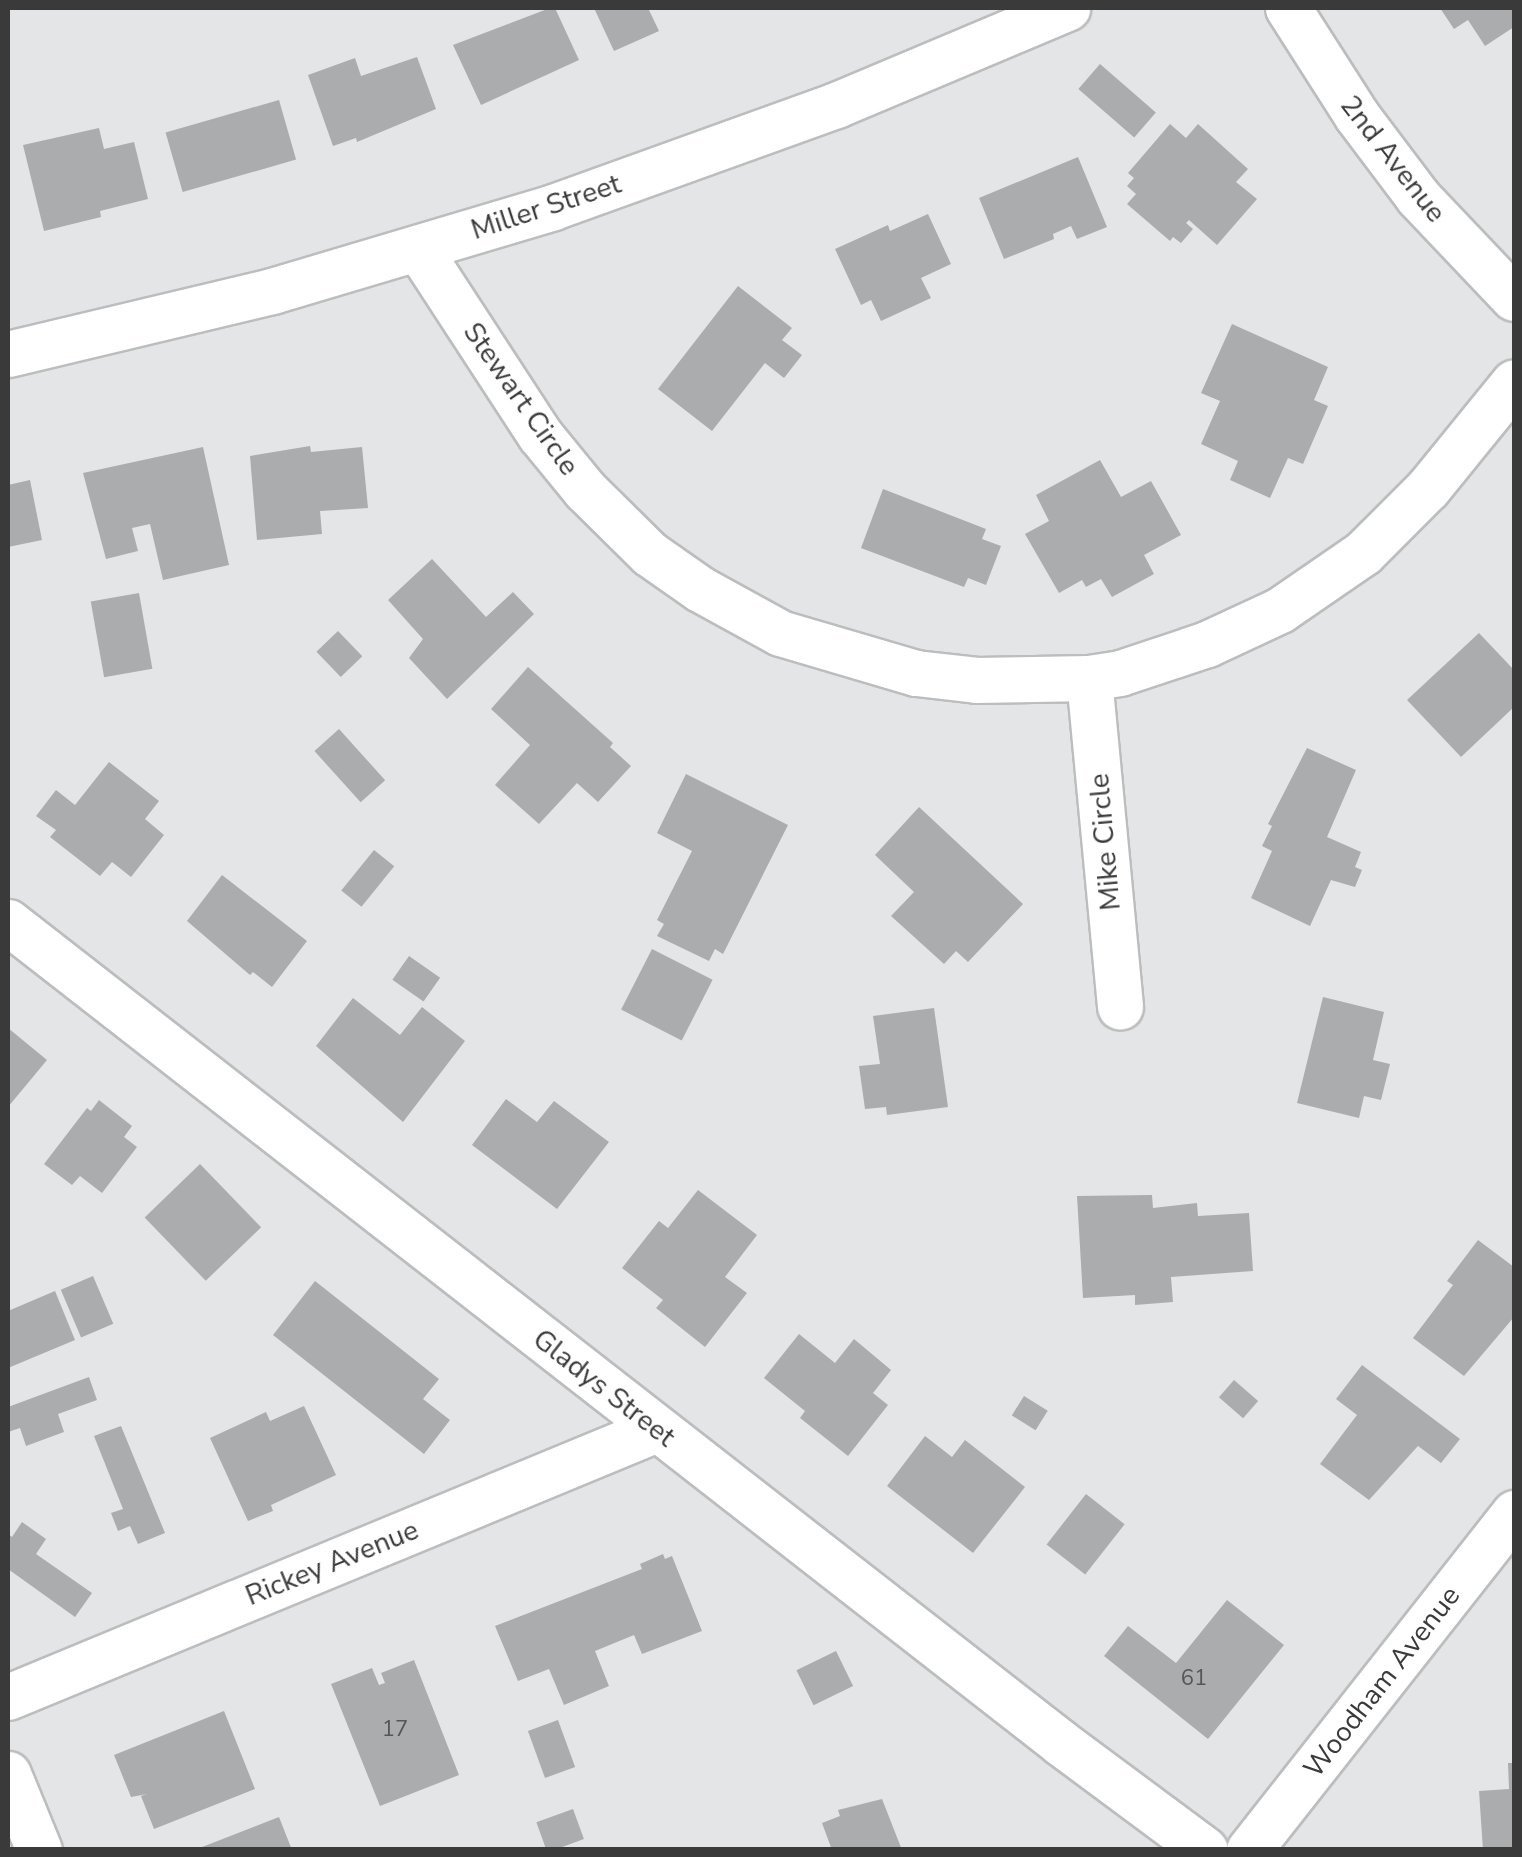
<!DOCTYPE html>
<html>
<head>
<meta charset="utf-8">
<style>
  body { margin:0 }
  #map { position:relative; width:1522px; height:1857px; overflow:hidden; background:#e4e5e6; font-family:"Nunito Sans",sans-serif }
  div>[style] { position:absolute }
  .building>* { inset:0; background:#abacad; transform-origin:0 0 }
  .roads { filter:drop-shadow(2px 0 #bcbdbe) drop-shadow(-2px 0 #bcbdbe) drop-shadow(0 2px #bcbdbe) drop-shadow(0 -2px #bcbdbe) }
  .street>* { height:45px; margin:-22.5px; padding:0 22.5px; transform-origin:22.5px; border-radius:22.5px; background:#fff }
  span { translate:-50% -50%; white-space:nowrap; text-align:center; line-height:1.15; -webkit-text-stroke:10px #fff; paint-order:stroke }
  .number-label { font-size:22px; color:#565658 }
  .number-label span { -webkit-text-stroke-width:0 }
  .street-label { font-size:28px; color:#3a3a3b }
  .frame { position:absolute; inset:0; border:10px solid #3a3a3b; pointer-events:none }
</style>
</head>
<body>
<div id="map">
  <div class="building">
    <div style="clip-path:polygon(550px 8px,555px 8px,579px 60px,481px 105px,453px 45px)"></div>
    <div style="clip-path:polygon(594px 8px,648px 8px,659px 31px,614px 51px)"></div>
    <div style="clip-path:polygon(1440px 8px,1514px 8px,1514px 27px,1485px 46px,1468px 20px,1454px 29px)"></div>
    <div style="clip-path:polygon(417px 57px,436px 109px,357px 142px,356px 138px,333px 146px,308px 75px,355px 58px,361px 76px)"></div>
    <div style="left:1100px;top:64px;width:74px;height:33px;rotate:41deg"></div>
    <div style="left:279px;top:100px;width:62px;height:118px;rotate:74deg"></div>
    <div style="clip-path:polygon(1170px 124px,1186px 138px,1198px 124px,1248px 169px,1236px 182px,1257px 199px,1217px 245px,1189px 220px,1186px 223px,1193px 229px,1181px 243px,1173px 237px,1170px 241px,1127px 204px,1136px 194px,1127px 186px,1134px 178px,1128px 173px)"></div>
    <div style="clip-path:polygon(99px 128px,104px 149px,134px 142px,148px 199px,100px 211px,101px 217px,44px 231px,23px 145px)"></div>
    <div style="clip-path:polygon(1078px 157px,1107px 227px,1077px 239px,1071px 226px,1053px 234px,1054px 239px,1004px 259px,979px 198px)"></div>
    <div style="clip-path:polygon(928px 214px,951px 264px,921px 278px,931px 298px,881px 321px,871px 300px,861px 305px,835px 249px,888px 225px,890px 231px)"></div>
    <div style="clip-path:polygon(738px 286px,792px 328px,782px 340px,802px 355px,784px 378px,765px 363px,712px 431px,658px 389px)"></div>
    <div style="clip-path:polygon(1232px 324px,1328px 367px,1314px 400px,1328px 406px,1303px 464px,1288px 458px,1270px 498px,1230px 480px,1238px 461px,1201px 444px,1220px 401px,1201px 393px)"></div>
    <div style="clip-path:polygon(310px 446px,311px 452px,362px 447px,368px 508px,320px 511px,322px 534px,257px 540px,250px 456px)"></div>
    <div style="clip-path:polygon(203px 447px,229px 565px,163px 580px,150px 524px,132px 528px,138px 551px,106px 559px,83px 473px)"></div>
    <div style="clip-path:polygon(1100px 460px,1121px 497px,1151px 481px,1181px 535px,1144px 555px,1154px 574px,1112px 597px,1101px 579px,1086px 587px,1082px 580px,1059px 593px,1025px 534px,1049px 521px,1036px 495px)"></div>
    <div style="clip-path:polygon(30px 480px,42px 540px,8px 547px,8px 485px)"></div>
    <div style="clip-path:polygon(883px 489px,986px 529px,982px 539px,1001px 546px,986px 585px,968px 578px,964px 587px,861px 548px)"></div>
    <div style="clip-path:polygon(432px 559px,486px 617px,513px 592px,534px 614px,447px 699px,409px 658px,423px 639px,388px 600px)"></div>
    <div style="left:139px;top:593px;width:77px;height:49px;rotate:80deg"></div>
    <div style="left:338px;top:631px;width:35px;height:30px;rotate:46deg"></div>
    <div style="clip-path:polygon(1479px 633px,1514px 670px,1514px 707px,1461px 757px,1407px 700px)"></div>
    <div style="clip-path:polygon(528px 667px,613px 743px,610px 747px,631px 766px,598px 802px,577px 783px,539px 824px,495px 785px,530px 745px,491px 709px)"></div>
    <div style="left:339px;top:729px;width:69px;height:33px;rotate:48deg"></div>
    <div style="clip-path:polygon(1307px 748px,1356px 770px,1327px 837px,1361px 852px,1355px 867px,1362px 870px,1355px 887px,1331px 880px,1310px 926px,1251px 898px,1272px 851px,1262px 846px,1272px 826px,1268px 824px)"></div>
    <div style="clip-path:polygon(109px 762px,159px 801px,145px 819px,164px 835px,131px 877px,112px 862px,100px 876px,50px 837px,56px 830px,36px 816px,56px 790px,75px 805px)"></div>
    <div style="clip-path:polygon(686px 774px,788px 825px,723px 954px,715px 949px,709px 961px,657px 936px,664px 924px,657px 920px,692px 851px,657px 833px)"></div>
    <div style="clip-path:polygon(919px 807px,1023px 904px,968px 962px,956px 951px,944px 964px,891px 916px,914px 892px,875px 855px)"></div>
    <div style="left:374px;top:850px;width:26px;height:52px;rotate:39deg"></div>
    <div style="clip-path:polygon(222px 875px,307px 941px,272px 987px,253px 972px,250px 975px,187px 921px)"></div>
    <div style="left:652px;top:949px;width:68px;height:68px;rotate:27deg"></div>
    <div style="left:409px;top:956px;width:38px;height:29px;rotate:35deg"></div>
    <div style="clip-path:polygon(1323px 997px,1384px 1012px,1373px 1060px,1390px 1064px,1381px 1100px,1364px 1096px,1359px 1118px,1297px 1103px)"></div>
    <div style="clip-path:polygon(353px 998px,400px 1035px,422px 1007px,465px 1041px,403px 1122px,316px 1046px)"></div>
    <div style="clip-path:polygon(934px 1008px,948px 1107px,887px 1115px,886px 1107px,865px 1109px,859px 1066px,880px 1064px,873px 1016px)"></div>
    <div style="clip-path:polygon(8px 1028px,47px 1060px,8px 1107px)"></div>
    <div style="clip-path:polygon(506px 1099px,537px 1122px,554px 1101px,609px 1142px,557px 1209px,472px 1145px)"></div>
    <div style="clip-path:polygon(99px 1100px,132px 1126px,124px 1137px,137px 1147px,102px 1193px,80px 1176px,72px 1185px,44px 1164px,87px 1108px,91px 1111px)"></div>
    <div style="left:200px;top:1164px;width:88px;height:77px;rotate:46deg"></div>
    <div style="clip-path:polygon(698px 1190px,757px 1235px,725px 1277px,747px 1293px,705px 1347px,656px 1308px,663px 1300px,622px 1268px,659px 1221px,668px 1228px)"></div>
    <div style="clip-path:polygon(1152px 1195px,1153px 1208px,1197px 1203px,1198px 1216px,1249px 1213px,1253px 1271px,1171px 1277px,1173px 1302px,1135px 1305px,1135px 1295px,1083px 1298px,1077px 1196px)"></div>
    <div style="clip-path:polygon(1478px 1240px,1514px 1267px,1514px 1317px,1464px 1376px,1413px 1338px,1453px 1285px,1447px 1281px)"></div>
    <div style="left:93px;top:1276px;width:52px;height:35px;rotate:67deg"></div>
    <div style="clip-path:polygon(315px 1281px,439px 1379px,423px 1399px,450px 1420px,424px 1454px,273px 1335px)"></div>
    <div style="clip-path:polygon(55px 1291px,75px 1340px,8px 1368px,8px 1311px)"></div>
    <div style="clip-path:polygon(799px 1334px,835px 1363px,854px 1339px,891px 1370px,873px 1393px,888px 1405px,848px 1456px,800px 1418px,805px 1411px,764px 1378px)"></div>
    <div style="clip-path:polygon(1362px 1365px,1460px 1439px,1441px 1463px,1418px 1446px,1369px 1500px,1320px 1464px,1357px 1415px,1336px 1399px)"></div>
    <div style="clip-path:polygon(89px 1377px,97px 1400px,58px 1414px,64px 1432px,26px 1446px,20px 1428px,8px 1432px,8px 1407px)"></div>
    <div style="left:1234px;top:1380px;width:32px;height:23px;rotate:41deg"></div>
    <div style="left:1024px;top:1396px;width:28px;height:23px;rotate:32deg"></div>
    <div style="clip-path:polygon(304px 1406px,336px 1475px,271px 1505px,273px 1511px,248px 1521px,210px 1438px,266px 1412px,270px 1421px)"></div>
    <div style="clip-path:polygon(121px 1426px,165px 1533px,138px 1544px,130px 1526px,118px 1531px,111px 1513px,123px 1509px,94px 1436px)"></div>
    <div style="clip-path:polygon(925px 1436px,952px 1457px,965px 1440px,1025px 1487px,973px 1553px,887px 1486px)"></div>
    <div style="left:1086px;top:1494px;width:49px;height:64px;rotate:38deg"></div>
    <div style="clip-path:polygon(22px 1522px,46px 1539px,36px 1554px,92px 1593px,75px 1617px,8px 1569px,8px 1534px,12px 1537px)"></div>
    <div style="clip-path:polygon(663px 1554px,665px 1559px,672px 1556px,702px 1631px,642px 1654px,634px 1635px,595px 1651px,609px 1686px,564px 1705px,549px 1669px,518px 1681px,495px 1626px,642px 1569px,640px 1564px)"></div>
    <div style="clip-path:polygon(1227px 1600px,1284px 1645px,1208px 1739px,1104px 1656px,1128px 1626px,1176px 1663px)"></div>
    <div style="left:836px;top:1651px;width:39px;height:44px;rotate:64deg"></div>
    <div style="clip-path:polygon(414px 1660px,459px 1775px,380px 1806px,331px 1684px,372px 1668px,379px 1685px,385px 1683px,381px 1673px)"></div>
    <div style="clip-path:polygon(224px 1711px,255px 1789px,154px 1829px,141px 1796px,147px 1794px,131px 1797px,114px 1755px)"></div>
    <div style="left:558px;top:1720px;width:50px;height:32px;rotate:70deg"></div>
    <div style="clip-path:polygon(1508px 1763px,1514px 1763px,1514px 1850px,1483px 1850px,1479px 1791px,1509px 1789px)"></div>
    <div style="clip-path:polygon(882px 1799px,902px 1850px,832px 1850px,822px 1823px,840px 1816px,838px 1810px)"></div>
    <div style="left:573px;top:1809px;width:32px;height:39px;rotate:70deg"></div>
    <div style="clip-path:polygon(279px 1817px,292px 1850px,197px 1850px,197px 1849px)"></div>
  </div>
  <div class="roads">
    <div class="street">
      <div style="left:1288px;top:8px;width:128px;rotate:57.4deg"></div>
      <div style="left:1357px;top:116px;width:101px;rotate:53deg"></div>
      <div style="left:1418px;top:197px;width:139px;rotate:46.5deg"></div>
      <div style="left:418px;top:248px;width:223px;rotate:56.9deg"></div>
      <div style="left:540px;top:435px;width:71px;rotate:50.7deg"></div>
      <div style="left:585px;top:490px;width:91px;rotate:44.6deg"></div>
      <div style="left:650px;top:554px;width:61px;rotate:35deg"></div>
      <div style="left:700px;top:589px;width:91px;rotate:28.8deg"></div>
      <div style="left:780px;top:633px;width:142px;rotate:16.4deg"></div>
      <div style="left:916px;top:673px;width:61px;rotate:6.5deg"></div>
      <div style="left:977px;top:680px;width:112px;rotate:-1deg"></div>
      <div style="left:1089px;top:678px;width:31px;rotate:-9deg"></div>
      <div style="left:1120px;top:673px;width:92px;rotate:-18.4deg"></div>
      <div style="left:1207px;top:644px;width:81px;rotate:-25deg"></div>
      <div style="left:1280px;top:610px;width:101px;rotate:-34.5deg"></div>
      <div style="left:1363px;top:553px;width:92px;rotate:-45deg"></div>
      <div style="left:1428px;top:488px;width:136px;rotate:-50.9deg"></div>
      <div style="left:8px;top:354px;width:271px;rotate:-13.4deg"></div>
      <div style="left:272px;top:291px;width:293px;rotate:-16.6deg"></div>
      <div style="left:553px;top:207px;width:301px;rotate:-19.8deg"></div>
      <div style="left:836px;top:105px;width:251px;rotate:-22.8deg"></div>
      <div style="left:1089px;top:678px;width:330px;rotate:84.6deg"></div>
      <div style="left:8px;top:922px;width:1335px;rotate:37.94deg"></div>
      <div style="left:1061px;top:1743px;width:179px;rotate:36.6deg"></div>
      <div style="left:8px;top:1697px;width:702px;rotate:-22.44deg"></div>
      <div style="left:8px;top:1774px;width:82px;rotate:67.8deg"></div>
      <div style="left:1249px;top:1850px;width:429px;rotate:-51.8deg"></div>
    </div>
  </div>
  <div class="number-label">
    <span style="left:1194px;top:1679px">61</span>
    <span style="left:395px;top:1730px">17</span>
  </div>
  <div class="street-label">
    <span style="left:1393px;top:159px;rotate:52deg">2nd Avenue</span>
    <span style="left:546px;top:207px;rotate:-18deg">Miller Street</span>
    <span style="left:521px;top:399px;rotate:55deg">Stewart Circle</span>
    <span style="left:1105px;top:842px;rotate:-95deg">Mike Circle</span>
    <span style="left:604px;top:1388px;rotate:38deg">Gladys Street</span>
    <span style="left:332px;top:1563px;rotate:-22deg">Rickey Avenue</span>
    <span style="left:1382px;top:1682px;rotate:-52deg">Woodham Avenue</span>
  </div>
  <div class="frame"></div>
</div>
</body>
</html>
